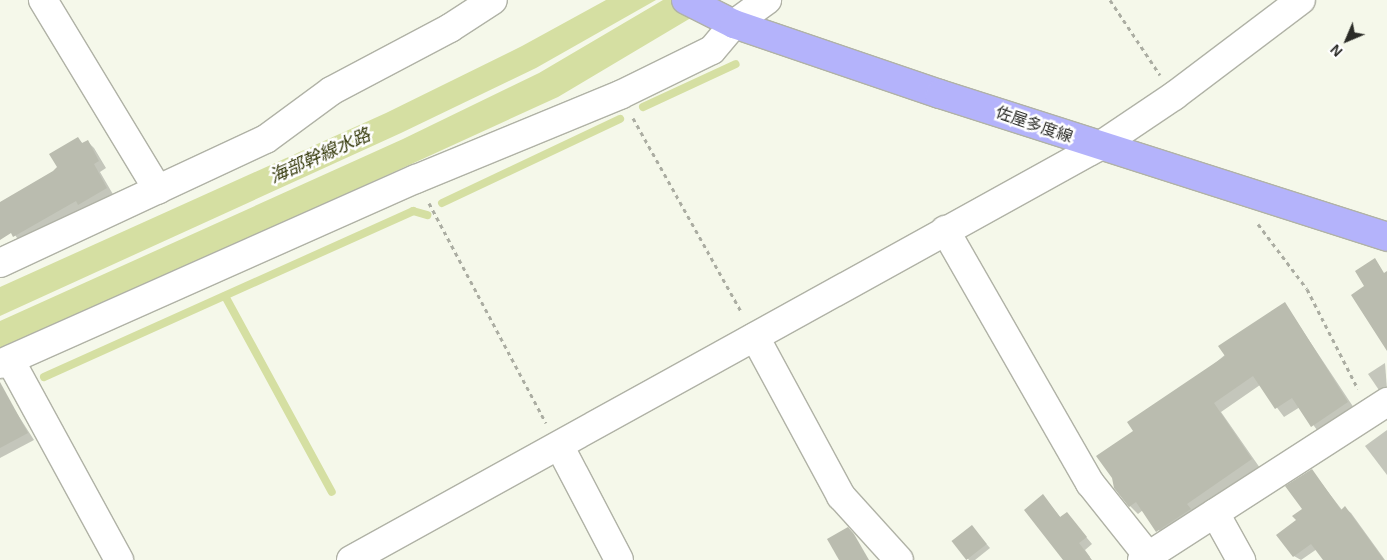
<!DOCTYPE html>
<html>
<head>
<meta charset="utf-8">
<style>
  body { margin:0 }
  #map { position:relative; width:1387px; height:560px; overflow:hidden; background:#f5f8ea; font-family:Helvetica,"Noto Sans JP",sans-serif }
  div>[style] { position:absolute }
  .water>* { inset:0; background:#d5dfa2 }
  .shadow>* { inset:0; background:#0003 }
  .stream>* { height:8px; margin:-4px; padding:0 4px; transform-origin:4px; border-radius:4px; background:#d5dfa2 }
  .building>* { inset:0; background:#babcaf; transform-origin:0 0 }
  .path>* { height:3px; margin-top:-1.5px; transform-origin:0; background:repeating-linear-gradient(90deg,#abada2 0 4px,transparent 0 8px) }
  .roads { filter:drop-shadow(1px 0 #b0b2a6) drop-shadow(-1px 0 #b0b2a6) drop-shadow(0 1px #b0b2a6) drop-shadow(0 -1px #b0b2a6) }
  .minor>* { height:28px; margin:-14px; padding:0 14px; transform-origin:14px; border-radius:14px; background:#fff }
  .major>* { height:28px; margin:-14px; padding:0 14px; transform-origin:14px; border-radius:14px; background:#b4b3fb }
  span { translate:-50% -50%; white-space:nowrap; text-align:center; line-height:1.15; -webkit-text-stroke:5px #fff; paint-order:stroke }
  .street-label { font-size:16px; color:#2b2c27 }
  .water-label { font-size:18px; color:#353a0b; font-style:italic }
  .north { position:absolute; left:1322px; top:15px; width:50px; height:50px; -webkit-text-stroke:4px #fff; paint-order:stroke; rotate:225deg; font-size:14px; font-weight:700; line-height:20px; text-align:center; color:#2b2c27 }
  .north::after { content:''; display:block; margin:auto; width:18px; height:22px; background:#2b2c27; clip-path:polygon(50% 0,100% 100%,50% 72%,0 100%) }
</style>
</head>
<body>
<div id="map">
  <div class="water">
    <div style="clip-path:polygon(606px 0,656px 0,536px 68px,401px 133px,0 316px,0 287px,386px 113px,522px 46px)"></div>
    <div style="clip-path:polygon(663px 0,721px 0,558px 97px,0 352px,0 321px,403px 139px,539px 73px)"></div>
  </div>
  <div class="shadow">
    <div style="clip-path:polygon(78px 139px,83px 144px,87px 141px,94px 148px,106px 168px,100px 172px,114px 196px,86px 211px,83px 208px,21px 244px,0 212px,0 203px,54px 172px)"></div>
    <div style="clip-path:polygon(1285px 304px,1356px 411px,1320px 434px,1300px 407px,1284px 417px,1260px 385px,1221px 412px,1260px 468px,1166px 539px,1143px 510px,1138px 514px,1130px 506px,1135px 431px)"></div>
    <div style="clip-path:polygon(1385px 363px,1387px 389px,1381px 393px,1368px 374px)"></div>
    <div style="clip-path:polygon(7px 398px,34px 440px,0 458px,0 402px)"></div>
    <div style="clip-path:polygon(1387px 430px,1387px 475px,1365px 446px)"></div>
    <div style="clip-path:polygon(1312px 471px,1342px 510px,1345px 508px,1351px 513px,1385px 560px,1325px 560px,1317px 549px,1301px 560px,1294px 556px,1297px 521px,1304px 509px)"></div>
    <div style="clip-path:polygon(1043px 496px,1061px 518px,1067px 514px,1092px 544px,1085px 550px,1090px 557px,1087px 560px,1065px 560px)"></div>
    <div style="clip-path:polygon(975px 531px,990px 548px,975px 560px,969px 560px,954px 542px)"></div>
  </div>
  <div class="stream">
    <div style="left:643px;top:107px;width:102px;rotate:-24.8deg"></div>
    <div style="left:442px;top:203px;width:197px;rotate:-25.3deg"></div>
    <div style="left:225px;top:296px;width:223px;rotate:61.4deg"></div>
    <div style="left:44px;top:377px;width:405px;rotate:-24.2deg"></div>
    <div style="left:413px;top:211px;width:15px;rotate:16deg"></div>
  </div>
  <div class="building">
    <div style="clip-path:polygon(78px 137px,82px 143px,88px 140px,99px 161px,94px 164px,107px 188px,78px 205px,76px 201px,13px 237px,11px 233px,0 240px,0 202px,53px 171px,57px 167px,49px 154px)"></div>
    <div style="clip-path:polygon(1375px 258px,1384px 273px,1387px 271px,1387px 351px,1351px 295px,1364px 286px,1355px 271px)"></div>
    <div style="clip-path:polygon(1285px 302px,1348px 402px,1311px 427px,1292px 398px,1275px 409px,1253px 376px,1214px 403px,1252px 459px,1187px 504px,1191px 509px,1156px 532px,1136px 502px,1129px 507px,1114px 488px,1112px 478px,1096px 456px,1133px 431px,1127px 422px,1225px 356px,1218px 346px)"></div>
    <div style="clip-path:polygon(0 382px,28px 433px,0 448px)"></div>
    <div style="clip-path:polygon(1312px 469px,1341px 510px,1345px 506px,1384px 560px,1323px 560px,1311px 544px,1293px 557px,1276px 535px,1296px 520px,1292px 516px,1302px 509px,1285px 486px)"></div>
    <div style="clip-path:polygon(1043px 494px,1060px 517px,1067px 512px,1087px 537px,1079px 543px,1092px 560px,1063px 560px,1031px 519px,1024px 510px)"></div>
    <div style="left:972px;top:525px;width:24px;height:26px;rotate:52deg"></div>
    <div style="clip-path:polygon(848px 527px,854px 534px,869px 560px,839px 560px,827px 539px)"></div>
  </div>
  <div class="path">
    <div style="left:1110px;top:0;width:90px;rotate:56.3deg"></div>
    <div style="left:633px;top:118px;width:223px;rotate:60.8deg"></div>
    <div style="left:429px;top:203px;width:249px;rotate:62deg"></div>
    <div style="left:1258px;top:224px;width:81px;rotate:53deg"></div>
    <div style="left:1307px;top:289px;width:112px;rotate:63deg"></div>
  </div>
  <div class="roads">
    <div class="minor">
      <div style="left:43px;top:0;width:222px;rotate:58.8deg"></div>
      <div style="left:945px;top:230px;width:292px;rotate:60.2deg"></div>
      <div style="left:1090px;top:483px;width:93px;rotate:51.5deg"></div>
      <div style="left:0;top:263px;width:293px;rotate:-25deg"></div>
      <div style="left:266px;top:139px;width:81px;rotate:-36.4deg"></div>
      <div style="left:331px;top:91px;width:135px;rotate:-27.9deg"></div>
      <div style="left:450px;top:28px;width:51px;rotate:-33.1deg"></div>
      <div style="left:755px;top:337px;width:181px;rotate:61.6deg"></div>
      <div style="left:841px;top:496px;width:86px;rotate:47.8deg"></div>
      <div style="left:10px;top:360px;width:228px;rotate:61.4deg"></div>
      <div style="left:0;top:364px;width:455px;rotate:-24deg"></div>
      <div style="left:416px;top:179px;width:221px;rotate:-22.4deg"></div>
      <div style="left:620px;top:95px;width:102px;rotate:-26.1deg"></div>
      <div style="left:712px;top:50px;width:34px;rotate:-50deg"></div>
      <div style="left:734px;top:24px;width:41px;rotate:-36deg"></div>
      <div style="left:560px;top:447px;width:127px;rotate:62.4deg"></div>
      <div style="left:1215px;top:513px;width:54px;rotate:61deg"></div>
      <div style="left:351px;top:560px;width:854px;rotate:-28.94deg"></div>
      <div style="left:1098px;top:147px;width:92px;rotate:-33.9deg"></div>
      <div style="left:1174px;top:96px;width:159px;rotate:-37.1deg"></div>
      <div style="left:1142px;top:560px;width:292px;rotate:-32.8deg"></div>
    </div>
    <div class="major">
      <div style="left:686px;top:0;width:54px;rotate:26.6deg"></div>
      <div style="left:734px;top:24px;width:218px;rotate:18.8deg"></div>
      <div style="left:940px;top:94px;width:469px;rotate:17.7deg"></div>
    </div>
  </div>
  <div class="street-label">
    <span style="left:1034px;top:125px;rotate:19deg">佐屋多度線</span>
  </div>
  <div class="water-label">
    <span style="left:320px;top:156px;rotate:-24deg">海部幹線水路</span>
  </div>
  <div class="north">N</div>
</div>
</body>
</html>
